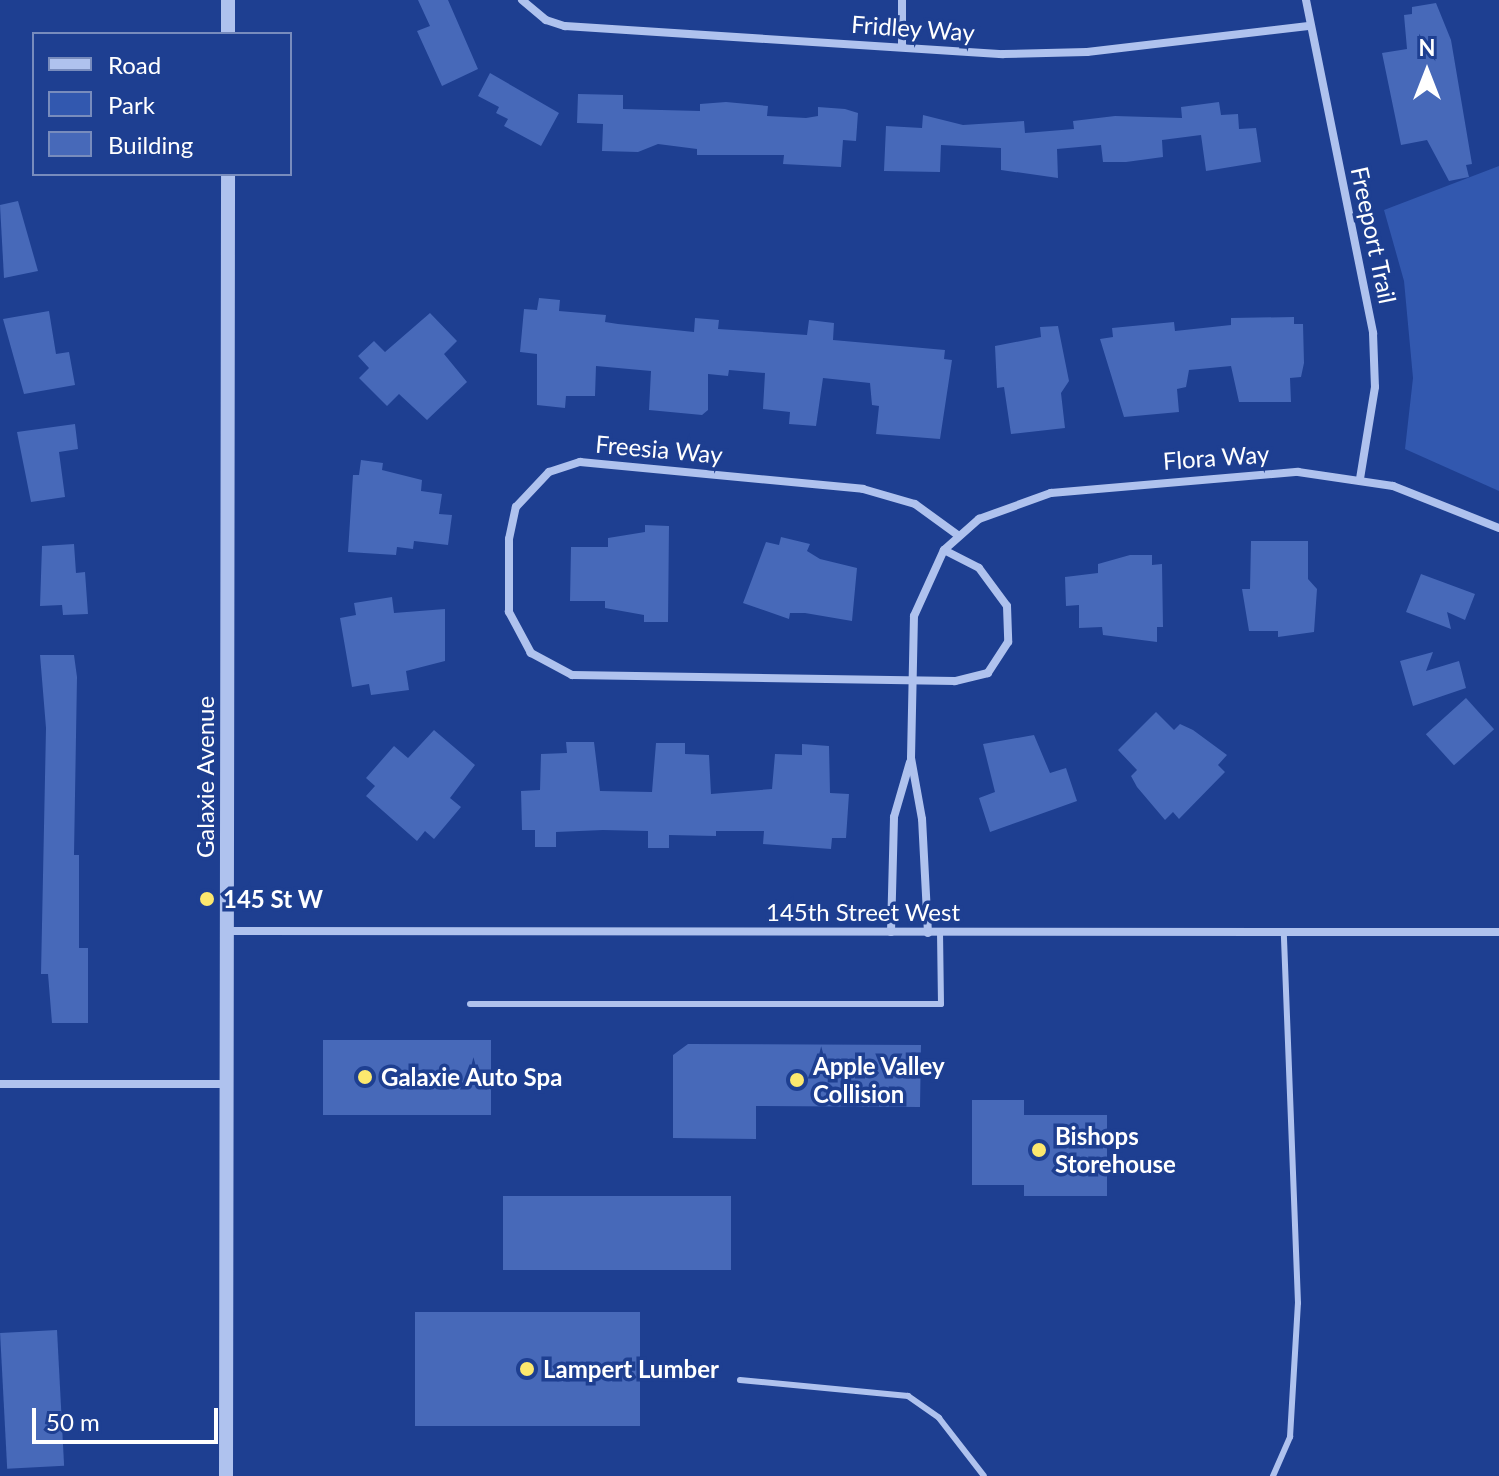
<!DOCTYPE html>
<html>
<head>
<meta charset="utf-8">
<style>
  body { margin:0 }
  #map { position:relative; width:1499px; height:1476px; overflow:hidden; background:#1e3f91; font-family:Lato,sans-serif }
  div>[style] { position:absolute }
  .green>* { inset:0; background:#3258af }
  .building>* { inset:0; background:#4769b9; transform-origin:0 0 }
  .service>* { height:6px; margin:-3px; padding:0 3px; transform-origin:3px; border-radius:3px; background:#afc2ee }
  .minor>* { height:8px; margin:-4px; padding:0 4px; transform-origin:4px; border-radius:4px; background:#afc2ee }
  .tertiary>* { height:14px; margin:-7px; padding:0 7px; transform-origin:7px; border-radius:7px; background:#afc2ee }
  .dots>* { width:22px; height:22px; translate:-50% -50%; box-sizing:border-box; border:4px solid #1e3f91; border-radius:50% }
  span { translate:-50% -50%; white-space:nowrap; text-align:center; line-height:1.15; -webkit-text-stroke:7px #1e3f91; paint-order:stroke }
  .street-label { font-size:24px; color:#fff }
  .poi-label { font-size:24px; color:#fff; font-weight:700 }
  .left { translate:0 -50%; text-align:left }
  .legend { position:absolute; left:32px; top:32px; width:260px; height:144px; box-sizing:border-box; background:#1e3f91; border:2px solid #788cbd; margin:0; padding:10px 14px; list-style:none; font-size:24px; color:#fff }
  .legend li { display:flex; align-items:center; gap:16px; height:40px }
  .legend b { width:40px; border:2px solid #788cbd }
  .north { position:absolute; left:1387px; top:32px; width:80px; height:80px; -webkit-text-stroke:6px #1e3f91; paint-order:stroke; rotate:0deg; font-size:22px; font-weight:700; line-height:32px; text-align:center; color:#fff }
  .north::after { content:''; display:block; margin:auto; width:28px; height:36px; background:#fff; clip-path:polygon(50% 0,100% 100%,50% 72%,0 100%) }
  .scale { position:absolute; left:32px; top:1408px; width:186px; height:36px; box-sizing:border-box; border:4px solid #fff; border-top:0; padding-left:10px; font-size:24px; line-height:28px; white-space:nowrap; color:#fff; -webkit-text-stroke:6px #1e3f91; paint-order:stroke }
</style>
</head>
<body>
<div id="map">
  <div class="green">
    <div style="clip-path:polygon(1499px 166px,1499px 491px,1405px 449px,1413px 378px,1404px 281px,1384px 210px)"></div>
  </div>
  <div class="building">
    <div style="clip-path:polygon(418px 0,448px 0,478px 69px,442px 86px,417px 31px,430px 26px)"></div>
    <div style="clip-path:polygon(1436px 3px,1451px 40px,1472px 164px,1466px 165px,1469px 177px,1449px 181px,1427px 140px,1401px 145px,1382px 53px,1407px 49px,1404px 15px,1412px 14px,1412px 7px)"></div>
    <div style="clip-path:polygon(490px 73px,559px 113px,541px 146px,504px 126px,508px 119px,496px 113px,499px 107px,478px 96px)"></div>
    <div style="clip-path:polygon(578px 94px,623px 95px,623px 109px,700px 111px,700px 104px,726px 102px,768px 106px,767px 116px,806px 118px,818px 116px,818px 107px,845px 109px,858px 113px,856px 141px,843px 140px,841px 167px,783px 164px,784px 155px,697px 155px,697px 149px,658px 144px,638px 152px,602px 151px,603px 124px,577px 123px)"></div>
    <div style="clip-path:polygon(1219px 102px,1221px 115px,1238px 114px,1239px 129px,1256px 128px,1261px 162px,1206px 171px,1201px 135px,1162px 140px,1163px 157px,1126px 162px,1103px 162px,1101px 145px,1057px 149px,1058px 178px,1001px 170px,1001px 148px,941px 145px,940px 172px,884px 171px,886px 126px,922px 128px,923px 115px,963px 125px,1024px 121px,1025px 133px,1074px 129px,1073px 121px,1115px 116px,1182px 118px,1181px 107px)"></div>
    <div style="clip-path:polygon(18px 201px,38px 271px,4px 278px,0 205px)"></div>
    <div style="clip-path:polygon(539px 298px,560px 300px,559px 311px,606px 315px,605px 322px,618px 324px,694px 332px,695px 318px,719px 320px,718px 329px,807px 335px,809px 320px,834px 323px,833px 340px,945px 350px,944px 359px,952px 360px,940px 439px,876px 434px,879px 406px,872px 405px,870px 383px,823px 378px,816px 426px,789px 424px,790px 412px,763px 409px,765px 373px,729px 370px,728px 376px,708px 374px,708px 410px,702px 415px,649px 410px,651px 371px,596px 366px,595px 396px,566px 396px,565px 408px,537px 405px,537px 354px,520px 352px,524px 309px,537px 310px)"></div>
    <div style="clip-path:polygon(49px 311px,56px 354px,69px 352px,75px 385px,24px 394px,3px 319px)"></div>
    <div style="clip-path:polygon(430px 313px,457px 341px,444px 354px,467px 382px,427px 420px,399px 394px,387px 406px,359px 378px,369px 368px,358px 356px,374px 341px,385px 352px)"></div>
    <div style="clip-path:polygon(1294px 317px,1294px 324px,1303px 324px,1304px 363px,1301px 377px,1290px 378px,1291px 402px,1239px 402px,1231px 366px,1189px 370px,1186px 387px,1177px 389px,1179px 412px,1124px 417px,1100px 339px,1113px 337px,1112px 328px,1174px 322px,1175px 331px,1231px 325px,1231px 318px)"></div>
    <div style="clip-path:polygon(1058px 326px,1069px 381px,1061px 393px,1065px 428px,1011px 434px,1004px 387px,997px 388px,995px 346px,1041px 337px,1040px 327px)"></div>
    <div style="clip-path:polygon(75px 424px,78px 449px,59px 452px,65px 497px,31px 502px,17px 432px)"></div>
    <div style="clip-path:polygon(361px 460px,383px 463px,382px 470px,422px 480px,421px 491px,442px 494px,439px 514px,452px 515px,448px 545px,414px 541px,413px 549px,397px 547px,396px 555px,348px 552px,353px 475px,359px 475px)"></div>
    <div style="clip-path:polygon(645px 525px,669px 526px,668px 622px,644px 622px,644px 615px,605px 608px,605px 601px,570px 601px,571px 547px,608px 547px,608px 538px,645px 532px)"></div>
    <div style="clip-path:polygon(781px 537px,810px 544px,807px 551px,820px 559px,857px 568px,852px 621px,805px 613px,790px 613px,789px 619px,743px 603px,766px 542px,779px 545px)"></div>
    <div style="clip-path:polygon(1251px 541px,1308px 541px,1308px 579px,1317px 589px,1314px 632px,1278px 637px,1278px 631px,1249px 631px,1242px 589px,1250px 589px)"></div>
    <div style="clip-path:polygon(74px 544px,76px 573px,85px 572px,88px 614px,63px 615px,62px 605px,40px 606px,42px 546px)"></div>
    <div style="clip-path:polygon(1130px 555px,1152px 555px,1152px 565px,1162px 564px,1163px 627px,1157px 627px,1157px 642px,1103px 635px,1102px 627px,1079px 628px,1079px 605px,1066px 606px,1065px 577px,1098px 573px,1098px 564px)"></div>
    <div style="clip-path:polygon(1421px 574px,1475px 594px,1465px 620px,1447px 612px,1451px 629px,1406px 612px)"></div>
    <div style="clip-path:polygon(392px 597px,394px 613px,445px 609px,445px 661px,406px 671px,409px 690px,371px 695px,369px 684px,352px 687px,340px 618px,356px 615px,354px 603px)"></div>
    <div style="clip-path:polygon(1433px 652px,1426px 671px,1459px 661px,1466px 688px,1413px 706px,1400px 661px)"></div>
    <div style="clip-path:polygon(40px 655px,74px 655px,77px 677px,74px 855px,79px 855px,79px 948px,88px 948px,88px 1023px,52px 1023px,48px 974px,41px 974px,46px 728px)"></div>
    <div style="left:1466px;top:698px;width:42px;height:54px;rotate:48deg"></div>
    <div style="clip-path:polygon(1156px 712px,1174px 730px,1180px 724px,1193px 730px,1227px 755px,1218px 765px,1225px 772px,1179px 819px,1173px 812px,1165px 820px,1137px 787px,1131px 776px,1137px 770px,1118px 750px)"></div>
    <div style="clip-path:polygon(434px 730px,475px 765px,450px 798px,461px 807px,434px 839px,425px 831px,417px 841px,366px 796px,375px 786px,366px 778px,394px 746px,408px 758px)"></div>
    <div style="clip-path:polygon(1034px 735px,1050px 773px,1066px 768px,1077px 801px,990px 832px,979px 798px,995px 792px,983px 744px)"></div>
    <div style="clip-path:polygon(566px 742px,594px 742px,600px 791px,652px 792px,656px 743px,685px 743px,685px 754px,709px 755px,711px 794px,772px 789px,775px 754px,802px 755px,802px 744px,829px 746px,830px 793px,849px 794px,846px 838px,832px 838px,831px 849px,763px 844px,764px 831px,716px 831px,716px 836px,669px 835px,669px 848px,648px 848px,648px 831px,603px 830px,556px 832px,556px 847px,535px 847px,535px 830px,522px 830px,521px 791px,540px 790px,541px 754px,567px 753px)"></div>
    <div style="left:491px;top:1040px;width:75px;height:168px;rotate:90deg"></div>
    <div style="clip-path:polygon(688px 1044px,921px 1045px,920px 1107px,756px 1106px,756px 1139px,673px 1138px,673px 1055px)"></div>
    <div style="clip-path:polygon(972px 1100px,1024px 1100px,1024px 1115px,1107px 1115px,1107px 1196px,1024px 1196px,1024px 1185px,972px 1185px)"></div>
    <div style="left:503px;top:1196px;width:228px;height:74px"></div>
    <div style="left:640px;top:1312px;width:114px;height:225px;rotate:90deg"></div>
    <div style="left:57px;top:1330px;width:136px;height:57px;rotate:87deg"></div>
  </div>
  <div class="service">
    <div style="left:470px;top:1004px;width:471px"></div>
    <div style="left:941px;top:1004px;width:71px;rotate:-90.8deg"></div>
    <div style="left:740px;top:1380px;width:169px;rotate:5.4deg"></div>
    <div style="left:908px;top:1396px;width:38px;rotate:35deg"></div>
    <div style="left:939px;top:1418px;width:73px;rotate:52.2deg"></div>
    <div style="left:1273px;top:1476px;width:43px;rotate:-66.4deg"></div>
    <div style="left:1290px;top:1437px;width:134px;rotate:-86.6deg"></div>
    <div style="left:1298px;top:1303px;width:371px;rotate:-92.2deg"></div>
  </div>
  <div class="minor">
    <div style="left:522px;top:0;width:31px;rotate:40deg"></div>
    <div style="left:546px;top:20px;width:20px;rotate:18deg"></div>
    <div style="left:565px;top:26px;width:439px;rotate:3.7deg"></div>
    <div style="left:1003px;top:54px;width:84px;rotate:-1.4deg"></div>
    <div style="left:1087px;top:52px;width:225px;rotate:-6.7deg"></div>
    <div style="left:1306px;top:0;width:340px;rotate:78.6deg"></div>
    <div style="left:1373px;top:333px;width:54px;rotate:87.9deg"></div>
    <div style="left:1375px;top:387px;width:93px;rotate:99.3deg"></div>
    <div style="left:902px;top:47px;width:47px;rotate:-90deg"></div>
    <div style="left:944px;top:550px;width:39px;rotate:27deg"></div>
    <div style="left:979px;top:568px;width:47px;rotate:53.6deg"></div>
    <div style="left:1007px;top:606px;width:36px;rotate:88deg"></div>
    <div style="left:1008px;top:642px;width:37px;rotate:123deg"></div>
    <div style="left:988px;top:673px;width:34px;rotate:166deg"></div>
    <div style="left:955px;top:681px;width:383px;rotate:-179.1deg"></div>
    <div style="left:572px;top:675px;width:47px;rotate:-151.8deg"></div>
    <div style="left:531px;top:653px;width:47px;rotate:-118.2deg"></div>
    <div style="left:509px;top:612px;width:73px;rotate:-90deg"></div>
    <div style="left:509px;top:539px;width:33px;rotate:-78deg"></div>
    <div style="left:516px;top:507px;width:48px;rotate:-46.7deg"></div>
    <div style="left:549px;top:472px;width:33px;rotate:-18deg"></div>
    <div style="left:580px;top:462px;width:284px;rotate:5.4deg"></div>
    <div style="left:863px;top:489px;width:54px;rotate:16.1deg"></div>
    <div style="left:915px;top:504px;width:54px;rotate:36deg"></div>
    <div style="left:227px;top:931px;width:1272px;rotate:0.05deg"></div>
    <div style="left:891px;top:932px;width:115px;rotate:-88.5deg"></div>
    <div style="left:894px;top:817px;width:57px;rotate:-73.8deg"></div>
    <div style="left:928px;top:933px;width:114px;rotate:-93deg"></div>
    <div style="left:922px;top:819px;width:62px;rotate:-100.2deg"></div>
    <div style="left:911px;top:758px;width:142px;rotate:-88.8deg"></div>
    <div style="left:914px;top:616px;width:72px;rotate:-65.6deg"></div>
    <div style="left:944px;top:550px;width:47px;rotate:-41.5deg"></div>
    <div style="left:979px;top:519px;width:77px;rotate:-19.9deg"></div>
    <div style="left:1051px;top:493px;width:248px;rotate:-4.9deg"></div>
    <div style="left:1298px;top:472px;width:96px;rotate:8.4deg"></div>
    <div style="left:1393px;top:486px;width:114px;rotate:21.6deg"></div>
    <div style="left:0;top:1084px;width:227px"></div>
  </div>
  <div class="tertiary">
    <div style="left:228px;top:34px;width:34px;rotate:-90deg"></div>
    <div style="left:226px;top:1476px;width:1302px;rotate:-89.91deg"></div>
  </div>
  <div class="dots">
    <div style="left:207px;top:899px;background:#fce86e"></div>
    <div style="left:365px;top:1077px;background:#fce86e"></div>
    <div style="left:797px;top:1080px;background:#fce86e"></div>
    <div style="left:1039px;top:1150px;background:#fce86e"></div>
    <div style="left:527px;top:1369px;background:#fce86e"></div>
  </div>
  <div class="street-label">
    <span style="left:913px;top:28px;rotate:4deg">Fridley Way</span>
    <span style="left:1374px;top:235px;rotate:78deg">Freeport Trail</span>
    <span style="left:659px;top:449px;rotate:5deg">Freesia Way</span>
    <span style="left:1216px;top:457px;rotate:-4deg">Flora Way</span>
    <span style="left:205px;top:777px;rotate:-90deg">Galaxie Avenue</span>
    <span style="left:863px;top:912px">145th Street West</span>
  </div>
  <div class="poi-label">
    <span class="left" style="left:223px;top:899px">145 St W</span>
    <span class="left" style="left:813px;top:1080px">Apple Valley<br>Collision</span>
    <span class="left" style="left:381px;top:1077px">Galaxie Auto Spa</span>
    <span class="left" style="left:1055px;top:1150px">Bishops<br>Storehouse</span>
    <span class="left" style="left:543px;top:1369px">Lampert Lumber</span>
  </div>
  <ul class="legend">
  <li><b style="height:10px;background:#afc2ee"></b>Road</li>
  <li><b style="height:22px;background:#3258af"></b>Park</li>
  <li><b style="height:22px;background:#4769b9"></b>Building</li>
  </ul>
  <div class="north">N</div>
  <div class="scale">50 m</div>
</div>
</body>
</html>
